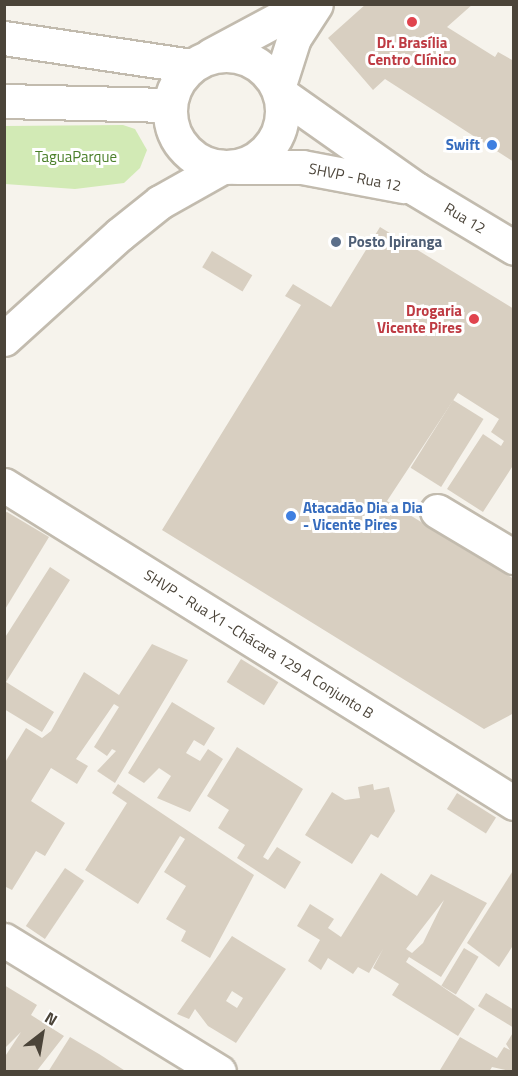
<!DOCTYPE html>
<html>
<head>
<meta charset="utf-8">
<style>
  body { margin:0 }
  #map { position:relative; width:518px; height:1076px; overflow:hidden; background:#f6f3ec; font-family:"Titillium Web",sans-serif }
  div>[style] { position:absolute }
  .green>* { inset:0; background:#d2eab5 }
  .building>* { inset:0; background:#d8cfc1; transform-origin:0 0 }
  .roads { filter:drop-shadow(2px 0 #c2bbae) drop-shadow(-2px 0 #c2bbae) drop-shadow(0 2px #c2bbae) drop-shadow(0 -2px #c2bbae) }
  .minor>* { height:33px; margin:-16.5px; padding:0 16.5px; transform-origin:16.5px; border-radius:16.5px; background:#fff }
  .minor>.ring { margin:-16.5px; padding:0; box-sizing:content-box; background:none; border:33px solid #fff; border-radius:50% }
  .dots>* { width:16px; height:16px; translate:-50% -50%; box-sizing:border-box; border:3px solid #fff; border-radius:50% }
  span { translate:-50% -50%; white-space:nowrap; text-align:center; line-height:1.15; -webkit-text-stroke:6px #fff; paint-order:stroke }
  .health-label { font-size:15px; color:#be3a42; font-weight:700 }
  .right { translate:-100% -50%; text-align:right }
  .shop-label { font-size:15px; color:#366cbe; font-weight:700 }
  .left { translate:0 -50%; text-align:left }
  .park-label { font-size:15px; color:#4a7f2a }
  .street-label { font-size:15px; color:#4b4439 }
  .service-label { font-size:15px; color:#4e5e75; font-weight:700 }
  .frame { position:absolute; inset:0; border:6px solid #4b4439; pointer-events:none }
  .north { position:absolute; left:12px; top:1004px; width:60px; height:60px; -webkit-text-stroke:4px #fff; paint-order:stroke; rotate:31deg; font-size:16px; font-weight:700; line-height:24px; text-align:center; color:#4b4439 }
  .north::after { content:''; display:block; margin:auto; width:21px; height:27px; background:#4b4439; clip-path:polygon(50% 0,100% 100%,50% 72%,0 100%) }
</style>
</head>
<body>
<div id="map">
  <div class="green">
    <div style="clip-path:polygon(123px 125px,135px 129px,147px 150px,140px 168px,124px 183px,75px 189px,5px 184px,5px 126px)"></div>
  </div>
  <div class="building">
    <div style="clip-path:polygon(366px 4px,473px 4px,447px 27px,495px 57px,498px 52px,514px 61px,514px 162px,385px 79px,373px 90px,328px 38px)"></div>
    <div style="clip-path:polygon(380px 227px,514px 309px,514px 464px,483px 512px,447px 489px,483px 434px,501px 446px,504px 441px,491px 432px,499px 419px,458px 393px,387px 501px,514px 579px,514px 713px,484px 729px,162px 530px,301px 305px,285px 296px,293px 284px,331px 307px)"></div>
    <div style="left:212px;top:251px;width:47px;height:19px;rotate:31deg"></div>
    <div style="left:453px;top:400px;width:36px;height:80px;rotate:32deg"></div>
    <div style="clip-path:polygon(7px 512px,49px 537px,4px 611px,4px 513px)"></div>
    <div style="clip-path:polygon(50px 567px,70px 580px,6px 682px,54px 712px,42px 732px,4px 709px,4px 639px)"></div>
    <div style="clip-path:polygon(152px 644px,188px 660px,115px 783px,97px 771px,116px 751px,112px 749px,107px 756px,94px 747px,119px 707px,114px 704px,76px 759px,88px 766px,77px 784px,51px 768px,31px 801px,65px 823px,45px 856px,36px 851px,12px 890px,4px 886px,4px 764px,26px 728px,42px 738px,51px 731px,84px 672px,119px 695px)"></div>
    <div style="left:241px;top:659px;width:44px;height:27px;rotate:32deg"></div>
    <div style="clip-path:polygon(172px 702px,215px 728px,204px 746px,194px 740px,186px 753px,200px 761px,208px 749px,223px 759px,190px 812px,157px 798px,171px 776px,159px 768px,144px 783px,128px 773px)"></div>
    <div style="clip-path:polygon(237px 747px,303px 789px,263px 857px,268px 860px,277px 847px,301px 862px,285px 889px,237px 858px,245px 845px,218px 828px,229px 810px,207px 796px)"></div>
    <div style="clip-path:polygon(118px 784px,254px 875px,210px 958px,181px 941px,186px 931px,166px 919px,186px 886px,164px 872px,185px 839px,180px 836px,138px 904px,85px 870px,127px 803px,112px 793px)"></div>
    <div style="clip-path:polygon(373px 784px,374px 790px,389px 787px,395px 811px,378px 838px,371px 834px,352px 864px,305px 835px,332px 792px,345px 800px,360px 798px,358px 787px)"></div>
    <div style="left:457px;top:793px;width:46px;height:19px;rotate:32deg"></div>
    <div style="left:65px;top:868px;width:23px;height:70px;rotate:34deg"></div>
    <div style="clip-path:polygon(514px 869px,514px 944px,499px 967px,467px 943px)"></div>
    <div style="clip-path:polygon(evenodd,381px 873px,417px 896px,431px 874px,487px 903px,441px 977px,409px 957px,406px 962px,475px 1009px,458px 1036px,392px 995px,399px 984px,373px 968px,383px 949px,369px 973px,358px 967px,353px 974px,328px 958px,321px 970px,308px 961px,320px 940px,297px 926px,310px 904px,334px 919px,328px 928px,341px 937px,381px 873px,444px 900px,423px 943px,412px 953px,406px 949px,444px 900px)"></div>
    <div style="clip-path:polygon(evenodd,232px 936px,286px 969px,236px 1043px,208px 1026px,195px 1009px,189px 1019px,177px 1014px,232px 936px,232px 991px,243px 998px,237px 1008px,226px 1001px,232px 991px)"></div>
    <div style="left:464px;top:948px;width:17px;height:44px;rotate:31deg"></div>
    <div style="clip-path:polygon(4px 985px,37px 1005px,31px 1015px,64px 1036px,36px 1072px,4px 1072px,4px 1058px,21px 1032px,4px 1049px)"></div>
    <div style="clip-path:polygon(486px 993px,514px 1010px,514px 1028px,478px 1006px)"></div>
    <div style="clip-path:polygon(514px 1031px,514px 1072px,492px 1067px,489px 1072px,440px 1070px,460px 1037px,497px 1058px,504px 1047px,510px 1050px,506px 1044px)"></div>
    <div style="clip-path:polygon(70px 1037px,99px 1054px,127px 1072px,48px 1072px)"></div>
  </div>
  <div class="roads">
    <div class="minor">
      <div style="left:4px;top:38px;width:189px;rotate:8.5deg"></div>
      <div class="ring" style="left:170px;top:55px;width:79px;height:79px"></div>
      <div style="left:211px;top:55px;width:108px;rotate:-28.2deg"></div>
      <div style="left:278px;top:88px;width:52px;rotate:-72.3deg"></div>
      <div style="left:294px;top:38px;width:40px;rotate:-57.1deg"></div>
      <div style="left:280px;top:93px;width:166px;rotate:35.2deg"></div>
      <div style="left:416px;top:189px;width:114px;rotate:31deg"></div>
      <div style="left:4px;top:101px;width:165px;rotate:1.4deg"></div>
      <div style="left:237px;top:167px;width:65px"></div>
      <div style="left:302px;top:167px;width:103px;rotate:10.7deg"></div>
      <div style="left:4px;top:339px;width:156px;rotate:-42.2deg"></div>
      <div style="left:120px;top:234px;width:51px;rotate:-38.7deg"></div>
      <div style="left:160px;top:202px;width:71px;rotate:-29.4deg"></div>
      <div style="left:4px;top:485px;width:601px;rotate:31.94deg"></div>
      <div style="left:437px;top:511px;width:90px;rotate:30.9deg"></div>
      <div style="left:4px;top:940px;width:252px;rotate:31.5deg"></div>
    </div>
  </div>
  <div class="dots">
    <div style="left:412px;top:22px;background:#e0444e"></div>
    <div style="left:492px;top:145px;background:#3f7fe0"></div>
    <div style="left:336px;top:242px;background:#5c6f8a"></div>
    <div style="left:474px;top:319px;background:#e0444e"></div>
    <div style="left:291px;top:516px;background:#3f7fe0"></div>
  </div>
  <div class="health-label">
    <span style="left:412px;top:51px">Dr. Brasília<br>Centro Clínico</span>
    <span class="right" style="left:462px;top:319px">Drogaria<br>Vicente Pires</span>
  </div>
  <div class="shop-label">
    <span class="right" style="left:480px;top:145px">Swift</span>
    <span class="left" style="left:303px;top:516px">Atacadão Dia a Dia<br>- Vicente Pires</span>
  </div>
  <div class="park-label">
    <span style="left:76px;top:157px">TaguaParque</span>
  </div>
  <div class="street-label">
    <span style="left:355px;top:177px;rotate:11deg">SHVP - Rua 12</span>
    <span style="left:465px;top:218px;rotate:31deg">Rua 12</span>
    <span style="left:259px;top:644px;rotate:32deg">SHVP - Rua X1 -Chácara 129 A Conjunto B</span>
  </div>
  <div class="service-label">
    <span class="left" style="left:348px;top:242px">Posto Ipiranga</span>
  </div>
  <div class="frame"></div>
  <div class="north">N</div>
</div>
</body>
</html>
